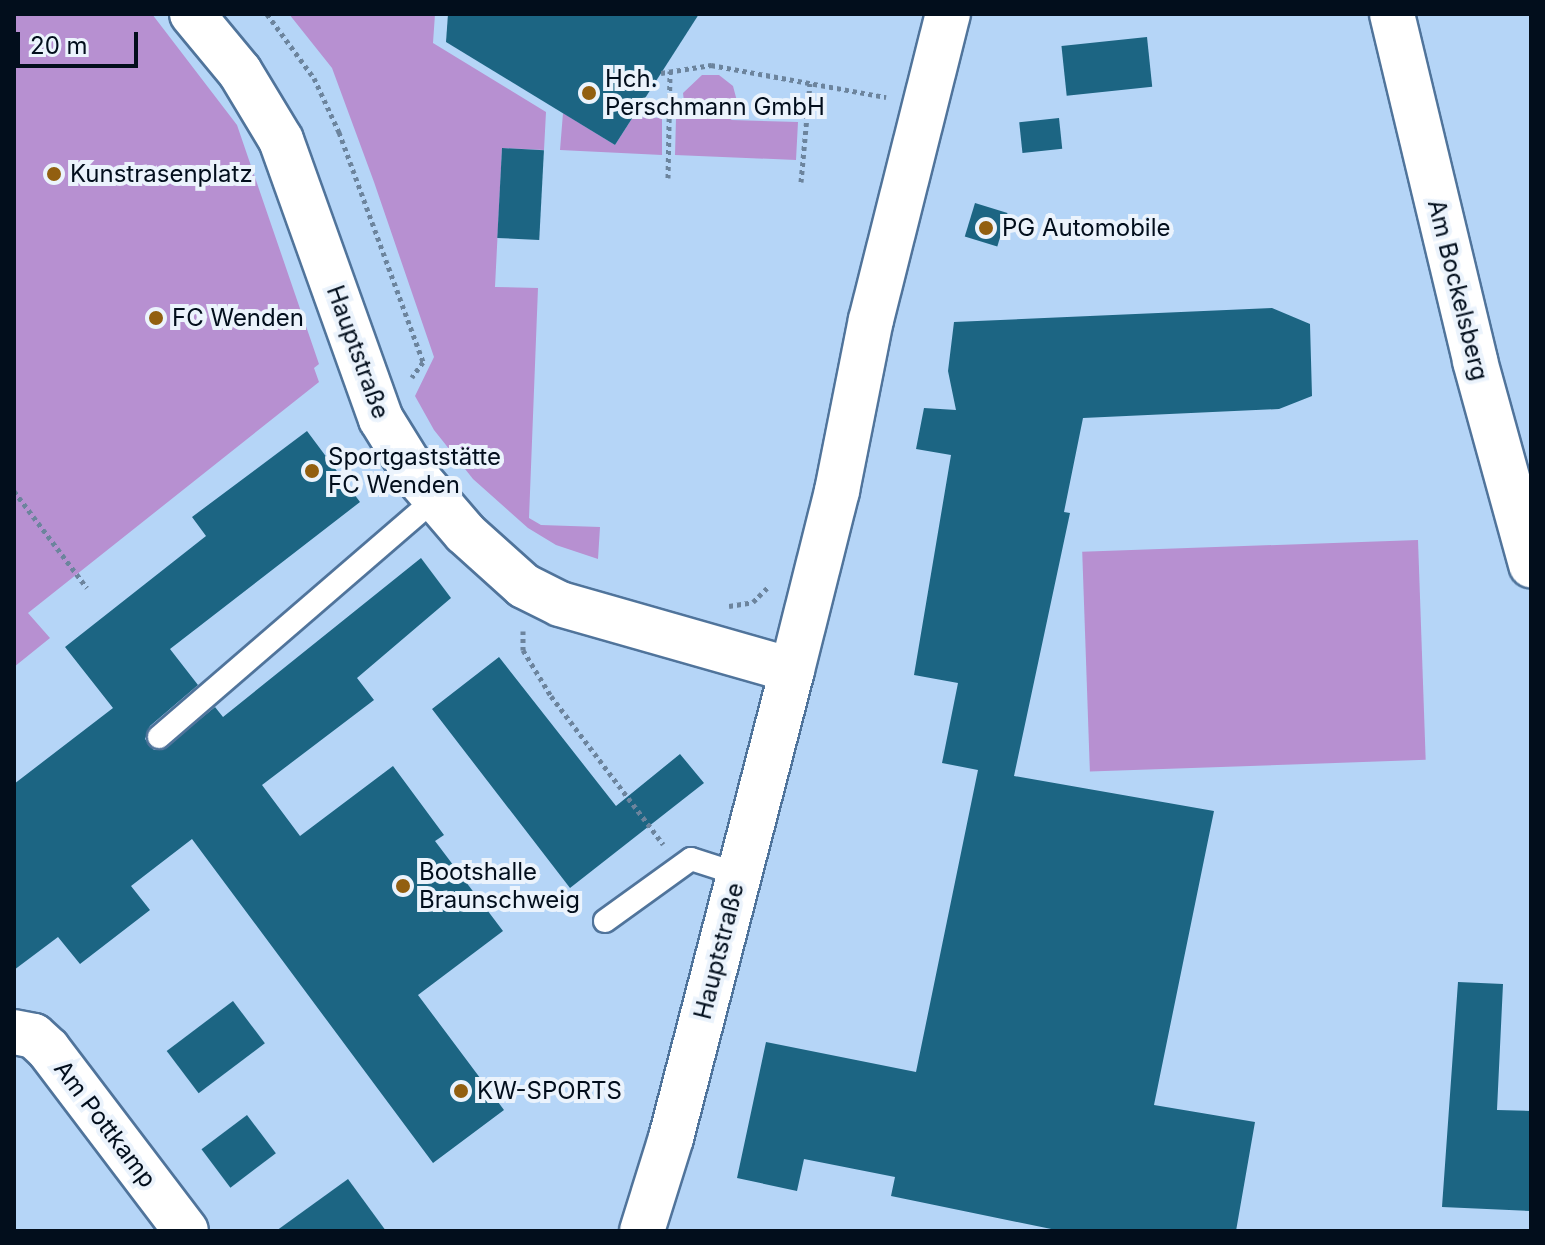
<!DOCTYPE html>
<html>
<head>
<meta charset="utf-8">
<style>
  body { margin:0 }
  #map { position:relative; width:1545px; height:1245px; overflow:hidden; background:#b5d5f7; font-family:Inter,sans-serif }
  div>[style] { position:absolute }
  .green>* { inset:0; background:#b790d1; transform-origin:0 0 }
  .building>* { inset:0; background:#1c6583; transform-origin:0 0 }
  .path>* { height:5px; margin-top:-2.5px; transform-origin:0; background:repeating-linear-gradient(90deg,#6c849d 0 4px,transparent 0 8px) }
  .roads { filter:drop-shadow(2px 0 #50749b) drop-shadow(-2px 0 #50749b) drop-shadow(0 2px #50749b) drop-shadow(0 -2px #50749b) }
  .service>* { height:22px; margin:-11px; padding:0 11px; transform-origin:11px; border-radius:11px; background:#fff }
  .minor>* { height:44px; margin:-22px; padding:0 22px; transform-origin:22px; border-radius:22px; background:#fff }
  .tertiary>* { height:44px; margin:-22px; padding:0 22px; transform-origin:22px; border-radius:22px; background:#fff }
  .dots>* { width:22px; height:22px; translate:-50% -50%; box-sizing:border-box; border:4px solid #ebf3fc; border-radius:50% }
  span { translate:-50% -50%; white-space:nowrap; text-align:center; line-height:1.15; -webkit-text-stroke:8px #ebf3fc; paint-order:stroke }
  .poi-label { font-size:24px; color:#020e1c }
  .left { translate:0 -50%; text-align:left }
  .street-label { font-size:24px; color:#020e1c }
  .frame { position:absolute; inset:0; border:16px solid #020e1c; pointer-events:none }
  .scale { position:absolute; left:16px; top:32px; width:122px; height:36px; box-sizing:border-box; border:4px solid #020e1c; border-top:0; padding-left:10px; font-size:24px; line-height:28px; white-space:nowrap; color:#020e1c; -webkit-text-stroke:6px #ebf3fc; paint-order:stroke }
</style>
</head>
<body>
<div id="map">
  <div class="green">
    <div style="clip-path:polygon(14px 14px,152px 14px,237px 125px,319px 364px,314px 368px,319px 382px,28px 613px,50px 638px,14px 667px)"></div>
    <div style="clip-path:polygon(289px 14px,435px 14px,433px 43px,546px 112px,544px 150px,502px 148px,495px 287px,538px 288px,529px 518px,541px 525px,600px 527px,598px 559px,556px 545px,528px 528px,473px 479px,434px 430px,415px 396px,434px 357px,374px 182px,332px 68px)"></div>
    <div style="clip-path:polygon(702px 75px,719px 75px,733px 86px,738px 105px,731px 120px,798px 122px,796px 160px,675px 155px,676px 118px,686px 118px,683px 93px)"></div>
    <div style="clip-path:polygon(563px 113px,615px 145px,633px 117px,662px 118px,662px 155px,560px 150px)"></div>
    <div style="left:1418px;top:540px;width:220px;height:336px;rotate:88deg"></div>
  </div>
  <div class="building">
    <div style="clip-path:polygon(448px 14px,699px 14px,615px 145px,446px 42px)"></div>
    <div style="left:1147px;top:37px;width:50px;height:86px;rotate:84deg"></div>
    <div style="left:1059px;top:118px;width:31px;height:40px;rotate:84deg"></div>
    <div style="left:502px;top:148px;width:42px;height:90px;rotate:3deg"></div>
    <div style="left:975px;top:203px;width:34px;height:35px;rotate:17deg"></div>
    <div style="clip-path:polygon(1272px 308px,1310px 324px,1312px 396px,1279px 409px,1083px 418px,1064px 512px,1070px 513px,1014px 776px,1214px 811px,1154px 1105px,1255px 1122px,1236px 1231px,1061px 1231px,891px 1196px,895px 1177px,804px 1159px,797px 1191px,737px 1178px,766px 1042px,916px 1072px,978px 770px,942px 763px,958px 683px,914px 675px,951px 455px,916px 449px,924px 408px,956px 410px,948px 371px,954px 322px)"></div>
    <div style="clip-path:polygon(307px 431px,360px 502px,170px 649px,198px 685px,150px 726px,145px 739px,154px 750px,162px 750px,215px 707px,223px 717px,421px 558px,451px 598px,357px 678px,374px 700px,262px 785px,300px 836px,393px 766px,444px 835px,435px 841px,503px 931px,418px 995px,504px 1110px,433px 1163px,192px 839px,131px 886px,150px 910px,80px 964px,58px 937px,14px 970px,14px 784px,113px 708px,65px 647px,206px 536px,192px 517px)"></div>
    <div style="clip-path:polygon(499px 657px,616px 806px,680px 754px,704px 783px,570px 888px,432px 709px)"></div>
    <div style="clip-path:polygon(1458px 982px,1503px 984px,1497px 1110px,1531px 1111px,1530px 1211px,1442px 1207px)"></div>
    <div style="left:233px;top:1001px;width:53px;height:83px;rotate:53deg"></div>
    <div style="left:247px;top:1115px;width:48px;height:57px;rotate:53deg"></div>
    <div style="clip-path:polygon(348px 1179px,386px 1231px,276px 1231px)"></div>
  </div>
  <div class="path">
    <div style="left:267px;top:14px;width:79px;rotate:53.7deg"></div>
    <div style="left:314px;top:78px;width:60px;rotate:65.2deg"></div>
    <div style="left:339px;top:132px;width:245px;rotate:69.9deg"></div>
    <div style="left:423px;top:362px;width:19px;rotate:126deg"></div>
    <div style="left:661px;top:73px;width:51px;rotate:-9.1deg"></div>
    <div style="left:711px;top:65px;width:178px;rotate:10.4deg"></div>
    <div style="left:668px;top:178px;width:107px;rotate:-88.9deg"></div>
    <div style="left:801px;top:182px;width:99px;rotate:-84.8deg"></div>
    <div style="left:14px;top:491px;width:121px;rotate:53deg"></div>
    <div style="left:729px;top:606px;width:24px;rotate:-9deg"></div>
    <div style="left:753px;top:602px;width:21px;rotate:-45deg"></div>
    <div style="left:523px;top:631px;width:19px;rotate:90deg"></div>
    <div style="left:523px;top:650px;width:54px;rotate:58.7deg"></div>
    <div style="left:551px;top:696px;width:186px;rotate:52.9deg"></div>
  </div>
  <div class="roads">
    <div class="service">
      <div style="left:159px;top:737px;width:364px;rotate:-40.8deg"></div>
      <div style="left:605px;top:921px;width:106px;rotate:-35.8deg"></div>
      <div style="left:691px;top:859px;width:49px;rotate:17.7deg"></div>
    </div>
    <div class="minor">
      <div style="left:192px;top:14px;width:75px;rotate:50.4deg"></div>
      <div style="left:240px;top:72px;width:79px;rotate:58.9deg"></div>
      <div style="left:281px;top:140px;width:296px;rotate:70.3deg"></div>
      <div style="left:381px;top:419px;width:68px;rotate:58.2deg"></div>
      <div style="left:417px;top:477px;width:74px;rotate:49.4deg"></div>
      <div style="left:465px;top:533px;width:79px;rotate:41.9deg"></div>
      <div style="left:524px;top:586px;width:40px;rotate:26.6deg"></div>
      <div style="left:560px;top:604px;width:241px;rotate:15.9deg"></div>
      <div style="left:14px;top:1032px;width:20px;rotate:11deg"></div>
      <div style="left:34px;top:1036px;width:19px;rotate:43deg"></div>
      <div style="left:48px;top:1049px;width:228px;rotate:52.8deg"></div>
      <div style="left:642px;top:1231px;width:97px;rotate:-72.7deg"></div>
      <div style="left:671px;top:1138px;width:483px;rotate:-75.5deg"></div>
      <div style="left:792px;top:670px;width:185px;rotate:-75.9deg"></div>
      <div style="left:837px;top:491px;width:174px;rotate:-78.8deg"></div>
      <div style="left:871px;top:320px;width:316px;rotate:-75.9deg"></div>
    </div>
    <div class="tertiary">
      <div style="left:1392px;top:14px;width:357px;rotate:76.5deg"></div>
      <div style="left:1475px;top:361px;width:212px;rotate:74.6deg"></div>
    </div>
  </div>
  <div class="dots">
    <div style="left:589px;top:93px;background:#925f10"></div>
    <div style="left:54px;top:174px;background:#925f10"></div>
    <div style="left:986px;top:228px;background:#925f10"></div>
    <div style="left:156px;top:318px;background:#925f10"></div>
    <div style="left:312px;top:471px;background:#925f10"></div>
    <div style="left:403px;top:886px;background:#925f10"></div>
    <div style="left:461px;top:1091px;background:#925f10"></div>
  </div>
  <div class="poi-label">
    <span class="left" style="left:605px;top:93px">Hch.<br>Perschmann GmbH</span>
    <span class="left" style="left:70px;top:174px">Kunstrasenplatz</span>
    <span class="left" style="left:1002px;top:228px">PG Automobile</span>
    <span class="left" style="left:172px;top:318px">FC Wenden</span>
    <span class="left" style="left:328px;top:471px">Sportgaststätte<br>FC Wenden</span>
    <span class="left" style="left:419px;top:886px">Bootshalle<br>Braunschweig</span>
    <span class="left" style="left:477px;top:1091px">KW-SPORTS</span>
  </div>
  <div class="street-label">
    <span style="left:1458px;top:290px;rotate:76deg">Am Bockelsberg</span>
    <span style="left:358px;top:352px;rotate:70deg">Hauptstraße</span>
    <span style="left:719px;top:951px;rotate:-76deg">Hauptstraße</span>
    <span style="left:105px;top:1124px;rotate:53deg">Am Pottkamp</span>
  </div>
  <div class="frame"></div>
  <div class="scale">20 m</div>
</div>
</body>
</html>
